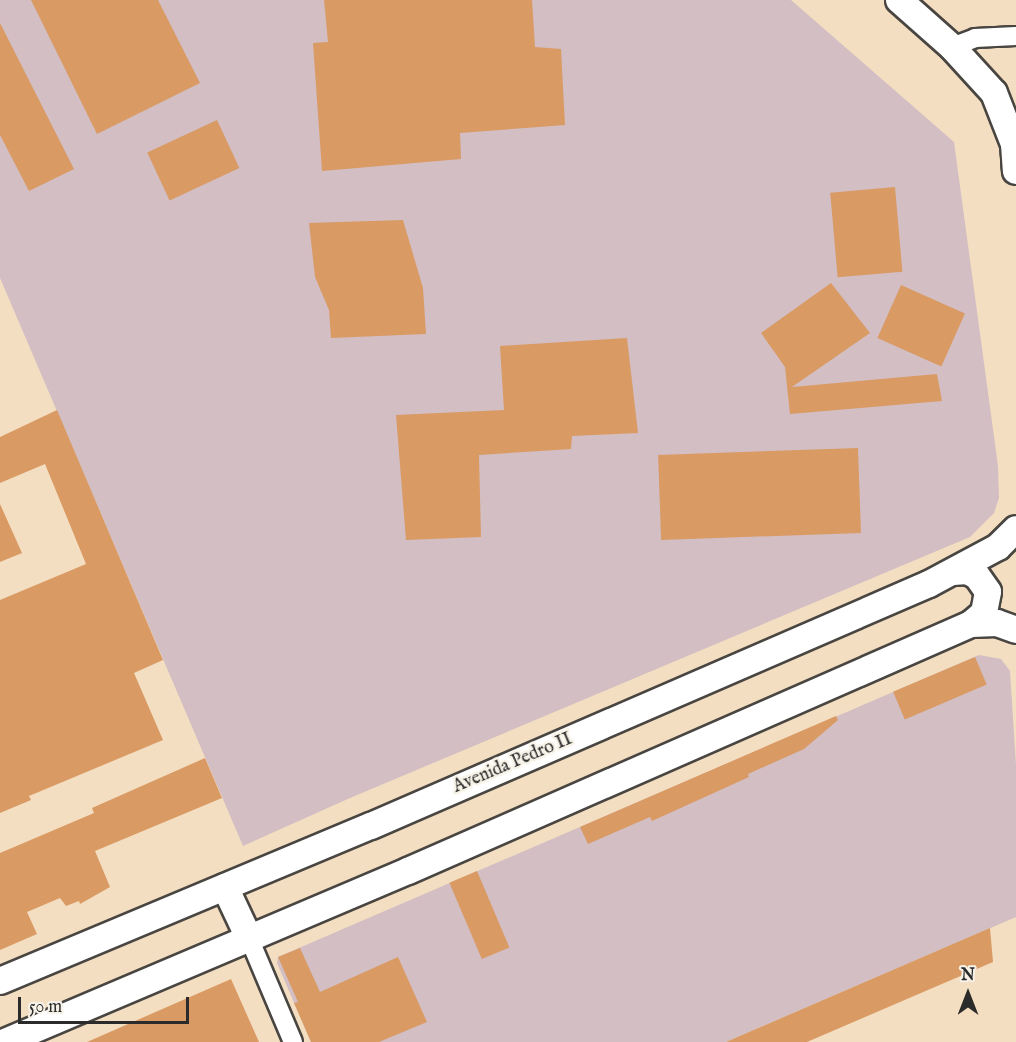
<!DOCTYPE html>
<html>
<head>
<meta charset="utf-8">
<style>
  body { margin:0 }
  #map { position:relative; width:1016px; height:1042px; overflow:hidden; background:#f4dec1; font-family:"IM FELL English",serif }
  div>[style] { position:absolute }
  .industrial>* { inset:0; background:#d2bec3 }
  .building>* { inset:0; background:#d99a64; transform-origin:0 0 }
  .roads { filter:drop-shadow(2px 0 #494642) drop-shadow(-2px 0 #494642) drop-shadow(0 2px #494642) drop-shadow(0 -2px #494642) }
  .street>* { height:18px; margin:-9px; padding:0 9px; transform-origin:9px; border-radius:9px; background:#fff }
  .secondary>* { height:26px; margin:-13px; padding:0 13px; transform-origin:13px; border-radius:13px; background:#fff }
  span { translate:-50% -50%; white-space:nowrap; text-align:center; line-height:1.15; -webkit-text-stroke:5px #f7f3e8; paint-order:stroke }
  .street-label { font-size:18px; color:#2b2b2b }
  .north { position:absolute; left:938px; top:964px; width:60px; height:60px; -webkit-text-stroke:4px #f7f3e8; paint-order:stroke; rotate:0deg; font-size:16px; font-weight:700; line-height:24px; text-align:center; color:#2b2b2b }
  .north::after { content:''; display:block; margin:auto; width:21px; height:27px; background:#2b2b2b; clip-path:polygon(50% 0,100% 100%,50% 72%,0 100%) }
  .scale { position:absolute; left:18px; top:997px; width:171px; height:27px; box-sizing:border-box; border:3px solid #2b2b2b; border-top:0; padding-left:8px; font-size:18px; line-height:21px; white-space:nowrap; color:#2b2b2b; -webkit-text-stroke:4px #f7f3e8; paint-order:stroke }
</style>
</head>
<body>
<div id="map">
  <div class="industrial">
    <div style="clip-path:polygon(0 0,791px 0,954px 142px,998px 466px,999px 498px,994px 513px,970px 537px,350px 798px,243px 846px,0 278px)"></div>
    <div style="clip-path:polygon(979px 655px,1001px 659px,1010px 671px,1016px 765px,1016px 917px,726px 1042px,311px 1042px,277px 963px,278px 957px)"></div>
  </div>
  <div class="building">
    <div style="clip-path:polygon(31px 0,158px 0,200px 83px,97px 134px)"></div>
    <div style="clip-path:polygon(324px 0,532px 0,535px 47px,561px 49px,565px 125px,460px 133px,461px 159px,322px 171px,313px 43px,328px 42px)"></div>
    <div style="clip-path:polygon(0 23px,74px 169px,29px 191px,0 135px)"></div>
    <div style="left:217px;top:120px;width:53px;height:77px;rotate:65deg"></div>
    <div style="left:895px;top:187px;width:85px;height:65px;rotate:85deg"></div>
    <div style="clip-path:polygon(403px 220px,423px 288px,426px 334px,331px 338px,329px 310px,315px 277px,309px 223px)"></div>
    <div style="clip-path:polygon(831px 283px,870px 333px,792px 387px,937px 374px,942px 401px,790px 414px,785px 367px,761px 333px)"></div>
    <div style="left:901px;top:285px;width:70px;height:58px;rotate:24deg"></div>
    <div style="clip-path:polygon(627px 338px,638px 433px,572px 436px,571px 449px,479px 455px,481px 537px,406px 540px,396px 415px,504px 410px,500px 346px)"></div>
    <div style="clip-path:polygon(57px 410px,163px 660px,134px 673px,163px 740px,29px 796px,31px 800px,0 813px,0 600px,86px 564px,45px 464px,0 483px,0 437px)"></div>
    <div style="left:858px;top:448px;width:85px;height:200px;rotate:88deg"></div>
    <div style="clip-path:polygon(0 504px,22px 553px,0 562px)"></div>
    <div style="left:975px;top:657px;width:30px;height:89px;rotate:67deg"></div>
    <div style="clip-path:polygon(836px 716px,838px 720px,804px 749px,748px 774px,749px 777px,652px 821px,650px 817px,588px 844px,580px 827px)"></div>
    <div style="clip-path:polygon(205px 758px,222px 798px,95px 851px,110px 887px,80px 904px,79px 901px,66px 906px,60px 898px,27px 912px,37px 934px,0 950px,0 853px,94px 813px,92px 808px)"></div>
    <div style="left:477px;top:871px;width:83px;height:30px;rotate:67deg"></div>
    <div style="clip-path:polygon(990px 928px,993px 962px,807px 1042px,726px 1042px)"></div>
    <div style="clip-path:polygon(300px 948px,320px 992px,398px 957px,427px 1022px,379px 1042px,311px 1042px,294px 1003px,298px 1002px,278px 957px)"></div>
    <div style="clip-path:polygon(231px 979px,259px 1042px,87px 1042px)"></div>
  </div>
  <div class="roads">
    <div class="street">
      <div style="left:952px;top:47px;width:25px;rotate:-21deg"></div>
      <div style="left:975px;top:38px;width:41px;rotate:-2.8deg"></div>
      <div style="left:249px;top:938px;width:113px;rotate:67.1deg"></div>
    </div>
    <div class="secondary">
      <div style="left:899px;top:0;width:71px;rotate:41.6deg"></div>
      <div style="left:952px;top:47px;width:62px;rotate:47.6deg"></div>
      <div style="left:994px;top:93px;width:55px;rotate:68.6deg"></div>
      <div style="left:1014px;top:144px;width:27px;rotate:86deg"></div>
      <div style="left:953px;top:572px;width:14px;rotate:-4deg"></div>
      <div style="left:967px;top:571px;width:11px;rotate:27deg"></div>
      <div style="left:977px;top:576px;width:19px;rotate:55deg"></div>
      <div style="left:988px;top:592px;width:21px;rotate:101deg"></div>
      <div style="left:984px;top:613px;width:17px;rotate:140deg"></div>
      <div style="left:225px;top:887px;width:56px;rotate:64.8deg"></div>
      <div style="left:0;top:981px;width:402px;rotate:-22.7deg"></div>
      <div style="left:371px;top:826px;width:608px;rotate:-23.45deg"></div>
      <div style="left:929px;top:584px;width:78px;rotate:-28.2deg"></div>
      <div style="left:998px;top:547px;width:25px;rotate:-45deg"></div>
      <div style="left:5px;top:1042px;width:438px;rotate:-23deg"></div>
      <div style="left:408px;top:871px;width:615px;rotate:-23.69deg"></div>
      <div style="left:971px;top:624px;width:26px;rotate:-2deg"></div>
      <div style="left:997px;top:623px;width:20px;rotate:20deg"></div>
    </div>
  </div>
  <div class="street-label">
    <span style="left:513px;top:764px;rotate:-23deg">Avenida Pedro II</span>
  </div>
  <div class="north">N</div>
  <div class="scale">50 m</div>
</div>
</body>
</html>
